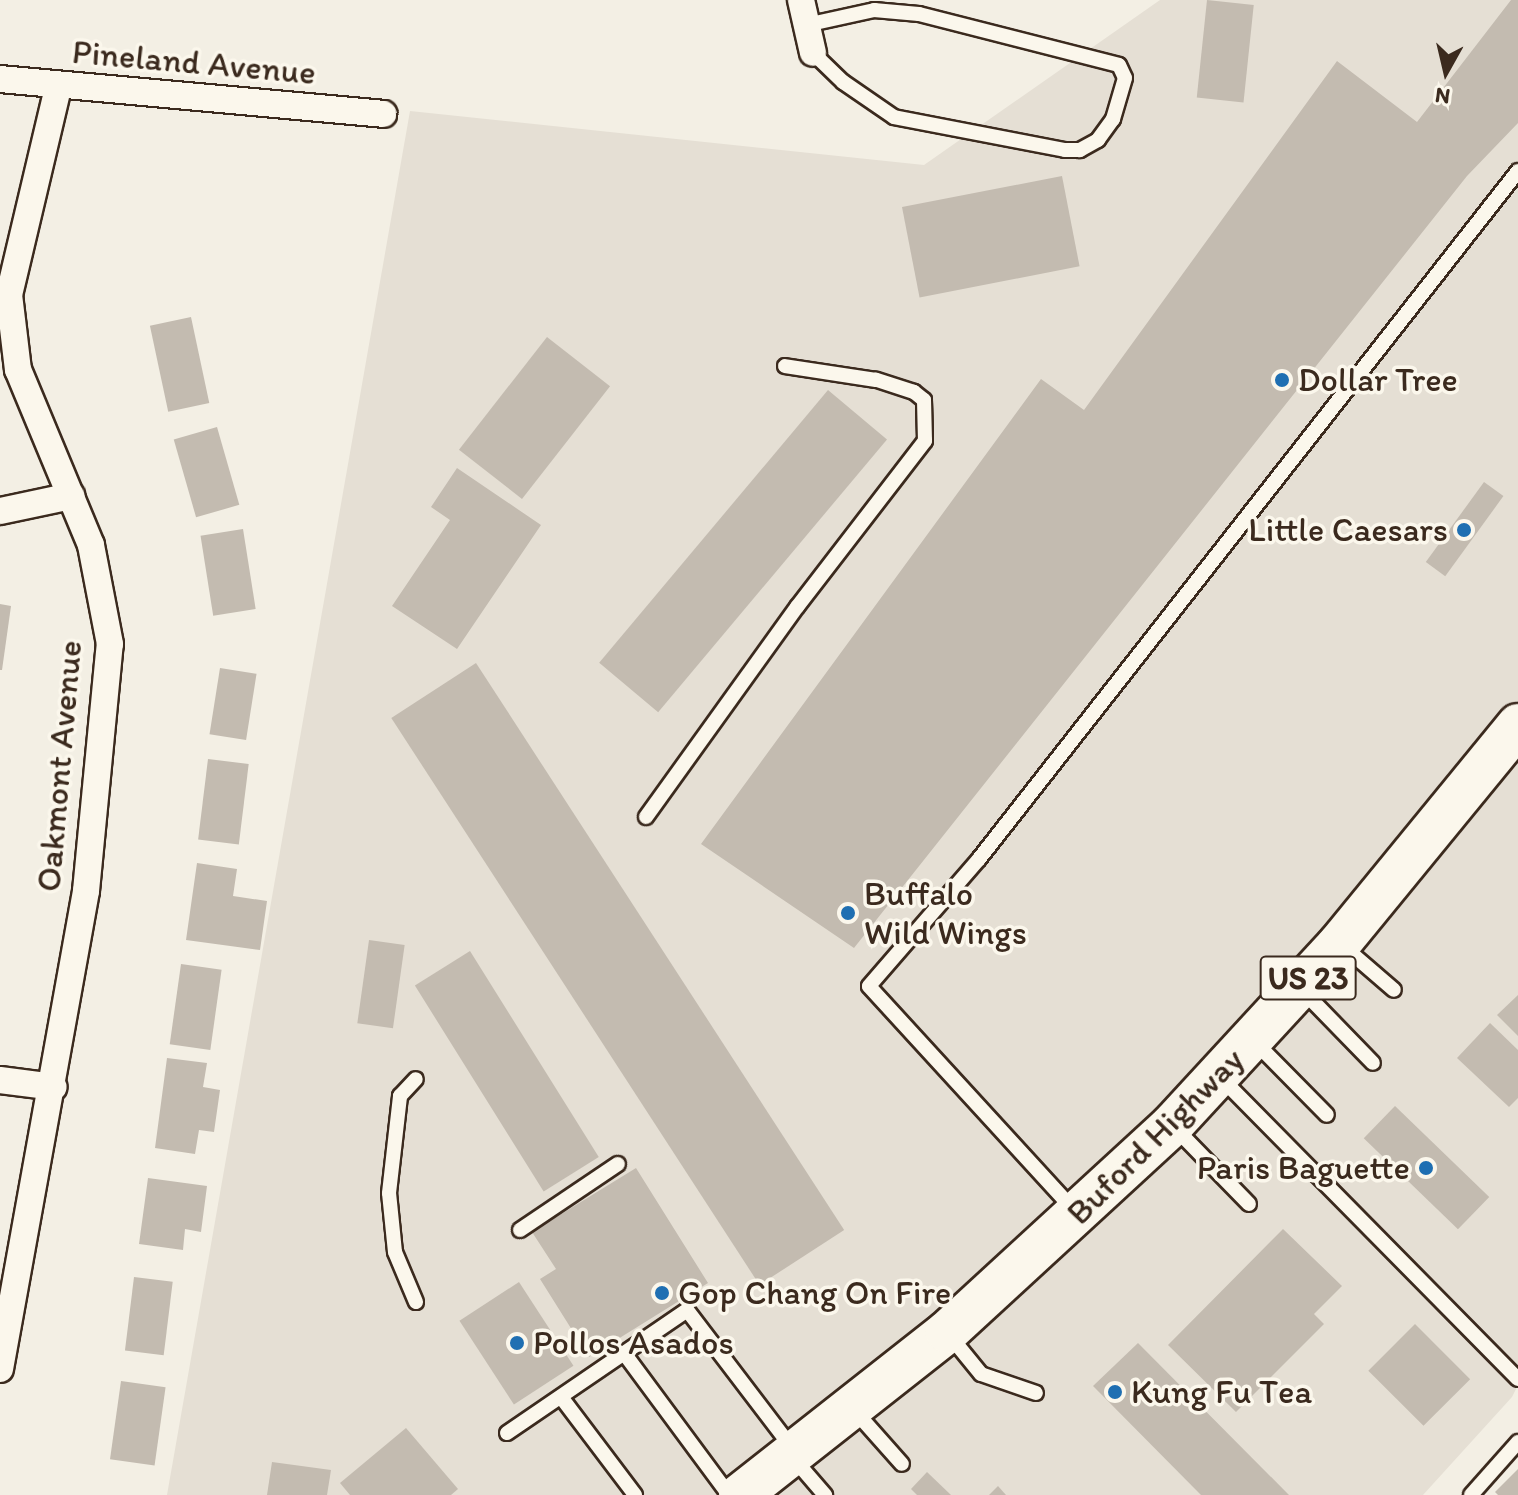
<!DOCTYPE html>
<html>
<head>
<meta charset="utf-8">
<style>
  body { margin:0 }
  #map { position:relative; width:1518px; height:1495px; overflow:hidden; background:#f3efe4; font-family:Itim,sans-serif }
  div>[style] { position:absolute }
  .built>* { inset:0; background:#e5dfd4 }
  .building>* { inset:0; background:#c3bbb0; transform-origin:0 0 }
  .roads { filter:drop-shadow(2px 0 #3b2a1e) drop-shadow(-2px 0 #3b2a1e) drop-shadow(0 2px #3b2a1e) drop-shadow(0 -2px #3b2a1e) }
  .lane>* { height:14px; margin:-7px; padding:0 7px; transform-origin:7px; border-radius:7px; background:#fbf7ec }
  .street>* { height:26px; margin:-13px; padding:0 13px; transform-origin:13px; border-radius:13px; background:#fbf7ec }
  .primary>* { height:42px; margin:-21px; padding:0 21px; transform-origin:21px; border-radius:21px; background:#fbf7ec }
  .dots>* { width:22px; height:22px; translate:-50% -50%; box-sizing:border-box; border:4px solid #fbf7ec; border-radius:50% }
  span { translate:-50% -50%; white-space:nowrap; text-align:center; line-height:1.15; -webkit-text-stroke:7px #fbf7ec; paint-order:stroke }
  .shield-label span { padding:2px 6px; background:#fbf7ec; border:2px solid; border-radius:6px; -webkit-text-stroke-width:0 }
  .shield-label { font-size:32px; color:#3b2a1e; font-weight:700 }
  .street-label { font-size:34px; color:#3b2a1e }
  .poi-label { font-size:34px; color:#3b2a1e }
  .left { translate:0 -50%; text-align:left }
  .right { translate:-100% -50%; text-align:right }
  .north { position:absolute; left:1406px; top:32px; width:80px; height:80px; -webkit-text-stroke:6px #fbf7ec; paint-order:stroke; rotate:188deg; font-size:22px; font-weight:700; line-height:32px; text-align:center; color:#3b2a1e }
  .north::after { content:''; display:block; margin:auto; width:28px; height:36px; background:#3b2a1e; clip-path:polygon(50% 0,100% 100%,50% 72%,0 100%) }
</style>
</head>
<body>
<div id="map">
  <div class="built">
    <div style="clip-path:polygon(1160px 0,1518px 0,1518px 1385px,1512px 1397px,1423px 1495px,167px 1495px,410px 111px,924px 165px)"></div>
  </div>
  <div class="building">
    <div style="left:1207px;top:0;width:47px;height:98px;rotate:6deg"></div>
    <div style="clip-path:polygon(1511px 0,1518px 0,1518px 123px,1467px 176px,854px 948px,701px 844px,1041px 379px,1084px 410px,1337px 61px,1417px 122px)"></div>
    <div style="left:1062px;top:176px;width:92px;height:163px;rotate:79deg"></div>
    <div style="left:191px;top:317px;width:88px;height:42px;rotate:78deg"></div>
    <div style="left:547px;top:337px;width:80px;height:143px;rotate:38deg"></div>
    <div style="left:828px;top:390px;width:77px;height:356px;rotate:40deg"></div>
    <div style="left:217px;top:427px;width:81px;height:45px;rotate:74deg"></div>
    <div style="clip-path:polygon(457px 468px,541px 525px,457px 649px,392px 606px,450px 520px,431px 507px)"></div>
    <div style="left:1484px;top:482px;width:24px;height:99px;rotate:36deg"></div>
    <div style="left:243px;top:529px;width:81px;height:43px;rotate:81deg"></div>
    <div style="clip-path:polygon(0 604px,11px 606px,2px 670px,0 670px)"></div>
    <div style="left:476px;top:663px;width:676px;height:101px;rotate:57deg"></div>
    <div style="left:220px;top:668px;width:37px;height:67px;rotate:9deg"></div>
    <div style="left:208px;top:759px;width:41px;height:81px;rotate:7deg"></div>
    <div style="clip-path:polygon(197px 863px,237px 869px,233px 896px,267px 901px,260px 950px,186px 940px)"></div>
    <div style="left:369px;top:940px;width:36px;height:84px;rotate:8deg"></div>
    <div style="left:470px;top:951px;width:243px;height:65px;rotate:58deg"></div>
    <div style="left:181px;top:964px;width:41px;height:81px;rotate:8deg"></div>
    <div style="clip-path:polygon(1518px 995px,1518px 1036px,1497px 1015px)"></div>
    <div style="clip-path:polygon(1490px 1023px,1518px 1050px,1518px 1098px,1509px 1107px,1457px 1058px)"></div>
    <div style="clip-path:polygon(167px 1058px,207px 1063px,203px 1087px,220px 1090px,214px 1132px,199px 1130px,195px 1154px,155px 1148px)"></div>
    <div style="left:1395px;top:1106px;width:131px;height:45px;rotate:44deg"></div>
    <div style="clip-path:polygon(636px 1168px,708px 1283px,589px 1357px,540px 1279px,556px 1269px,532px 1232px)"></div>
    <div style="clip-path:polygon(148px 1178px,207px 1186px,201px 1232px,185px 1229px,183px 1250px,139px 1244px)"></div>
    <div style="clip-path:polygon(1283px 1229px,1342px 1286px,1314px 1314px,1324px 1324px,1236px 1412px,1168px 1345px)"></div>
    <div style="left:134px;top:1277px;width:39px;height:74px;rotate:7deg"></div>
    <div style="left:519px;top:1282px;width:100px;height:71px;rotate:57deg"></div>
    <div style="left:1415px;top:1324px;width:78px;height:66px;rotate:45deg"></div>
    <div style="clip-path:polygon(1138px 1343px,1289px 1495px,1201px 1495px,1093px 1386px)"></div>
    <div style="left:121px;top:1381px;width:45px;height:79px;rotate:8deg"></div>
    <div style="clip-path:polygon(406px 1428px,458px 1489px,451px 1495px,350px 1495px,340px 1483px)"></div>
    <div style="clip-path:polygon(272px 1462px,331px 1470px,327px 1495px,267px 1495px)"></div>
    <div style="clip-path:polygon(1518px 1469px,1518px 1495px,1498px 1495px,1495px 1492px)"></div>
    <div style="clip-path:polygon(927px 1472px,951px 1495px,917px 1495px,911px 1489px)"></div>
    <div style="clip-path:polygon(998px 1486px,1006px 1495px,989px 1495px)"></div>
  </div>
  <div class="roads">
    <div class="lane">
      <div style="left:806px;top:25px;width:70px;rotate:-12.4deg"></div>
      <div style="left:874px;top:10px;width:45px;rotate:5.1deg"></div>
      <div style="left:919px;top:14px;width:206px;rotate:14.3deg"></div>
      <div style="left:1119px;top:65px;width:14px;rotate:65deg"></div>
      <div style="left:1125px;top:78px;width:43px;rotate:106.3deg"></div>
      <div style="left:1113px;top:119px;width:26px;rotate:126deg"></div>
      <div style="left:1098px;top:140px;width:21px;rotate:151deg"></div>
      <div style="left:1080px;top:150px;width:15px;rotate:180deg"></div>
      <div style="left:1065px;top:150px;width:174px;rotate:-169.1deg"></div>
      <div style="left:894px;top:117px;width:62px;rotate:-145.5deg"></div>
      <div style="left:843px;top:82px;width:42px;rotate:-136deg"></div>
      <div style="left:646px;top:817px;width:259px;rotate:-54.3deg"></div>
      <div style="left:797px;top:607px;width:210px;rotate:-52.4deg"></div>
      <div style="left:925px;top:441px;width:41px;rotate:-91.4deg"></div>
      <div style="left:924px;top:400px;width:13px;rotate:-141deg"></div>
      <div style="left:914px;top:392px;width:40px;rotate:-162deg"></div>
      <div style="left:876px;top:380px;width:92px;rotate:-171.3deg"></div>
      <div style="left:1343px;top:946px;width:67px;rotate:40.8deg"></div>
      <div style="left:1301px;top:989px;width:103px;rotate:45.8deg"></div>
      <div style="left:1253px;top:1040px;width:105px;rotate:45.4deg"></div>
      <div style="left:1220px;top:1077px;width:424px;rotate:45.4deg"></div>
      <div style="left:1175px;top:1128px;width:106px;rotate:45.8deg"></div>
      <div style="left:1073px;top:1209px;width:302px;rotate:-132.5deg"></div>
      <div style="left:869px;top:986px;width:168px;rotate:-49.1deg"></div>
      <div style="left:979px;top:859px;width:874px;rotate:-51.92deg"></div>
      <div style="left:520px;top:1230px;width:118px;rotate:-34deg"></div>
      <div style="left:416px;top:1302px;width:54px;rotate:-112.8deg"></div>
      <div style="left:395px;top:1252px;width:59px;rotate:-95.8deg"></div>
      <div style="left:389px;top:1193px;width:98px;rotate:-83.5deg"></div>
      <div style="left:400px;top:1096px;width:23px;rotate:-47deg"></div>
      <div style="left:950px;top:1336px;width:49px;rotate:50.8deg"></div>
      <div style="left:981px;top:1374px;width:58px;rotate:19.1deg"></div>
      <div style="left:624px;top:1353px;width:177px;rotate:53.5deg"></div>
      <div style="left:561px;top:1397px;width:123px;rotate:52.9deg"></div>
      <div style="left:854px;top:1410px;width:72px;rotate:48.4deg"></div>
      <div style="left:507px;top:1433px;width:218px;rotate:-34.3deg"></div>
      <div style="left:687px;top:1310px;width:173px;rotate:52.7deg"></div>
      <div style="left:794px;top:1459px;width:48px;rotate:49.3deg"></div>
      <div style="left:1471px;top:1495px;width:71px;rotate:-48.4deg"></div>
    </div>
    <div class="street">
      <div style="left:801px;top:0;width:54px;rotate:77.2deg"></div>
      <div style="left:0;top:79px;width:385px;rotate:5.2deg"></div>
      <div style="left:0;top:511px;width:73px;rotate:-11.9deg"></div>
      <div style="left:0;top:1080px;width:54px;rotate:7.4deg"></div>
      <div style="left:0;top:1369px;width:486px;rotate:-79.8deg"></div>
      <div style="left:86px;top:891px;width:248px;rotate:-84.5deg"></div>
      <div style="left:110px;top:644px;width:101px;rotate:-100.9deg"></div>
      <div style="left:91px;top:545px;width:190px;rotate:-112.6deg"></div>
      <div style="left:18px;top:370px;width:76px;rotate:-96.8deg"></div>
      <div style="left:9px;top:295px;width:213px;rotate:-76.7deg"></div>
    </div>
    <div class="primary">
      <div style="left:740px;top:1495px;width:263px;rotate:-38.2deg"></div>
      <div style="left:947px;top:1332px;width:306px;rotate:-42.6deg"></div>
      <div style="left:1172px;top:1125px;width:246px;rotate:-47.3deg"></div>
      <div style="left:1339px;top:944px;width:283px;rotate:-50.7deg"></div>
    </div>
  </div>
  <div class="dots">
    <div style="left:1282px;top:380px;background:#1f6fb2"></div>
    <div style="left:1464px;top:530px;background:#1f6fb2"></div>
    <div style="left:848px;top:913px;background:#1f6fb2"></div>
    <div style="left:1426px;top:1168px;background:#1f6fb2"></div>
    <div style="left:662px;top:1293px;background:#1f6fb2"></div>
    <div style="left:517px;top:1343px;background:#1f6fb2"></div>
    <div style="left:1115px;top:1392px;background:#1f6fb2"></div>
  </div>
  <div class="shield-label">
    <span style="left:1308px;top:978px">US 23</span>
  </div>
  <div class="street-label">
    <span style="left:194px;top:62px;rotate:5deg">Pineland Avenue</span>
    <span style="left:59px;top:766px;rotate:-85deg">Oakmont Avenue</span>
    <span style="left:1155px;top:1136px;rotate:-45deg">Buford Highway</span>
  </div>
  <div class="poi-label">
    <span class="left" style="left:1298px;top:380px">Dollar Tree</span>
    <span class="right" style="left:1448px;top:530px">Little Caesars</span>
    <span class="left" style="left:864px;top:913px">Buffalo<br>Wild Wings</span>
    <span class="right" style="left:1410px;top:1168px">Paris Baguette</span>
    <span class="left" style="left:678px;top:1293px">Gop Chang On Fire</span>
    <span class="left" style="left:533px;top:1343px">Pollos Asados</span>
    <span class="left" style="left:1131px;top:1392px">Kung Fu Tea</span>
  </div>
  <div class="north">N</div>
</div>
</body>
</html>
